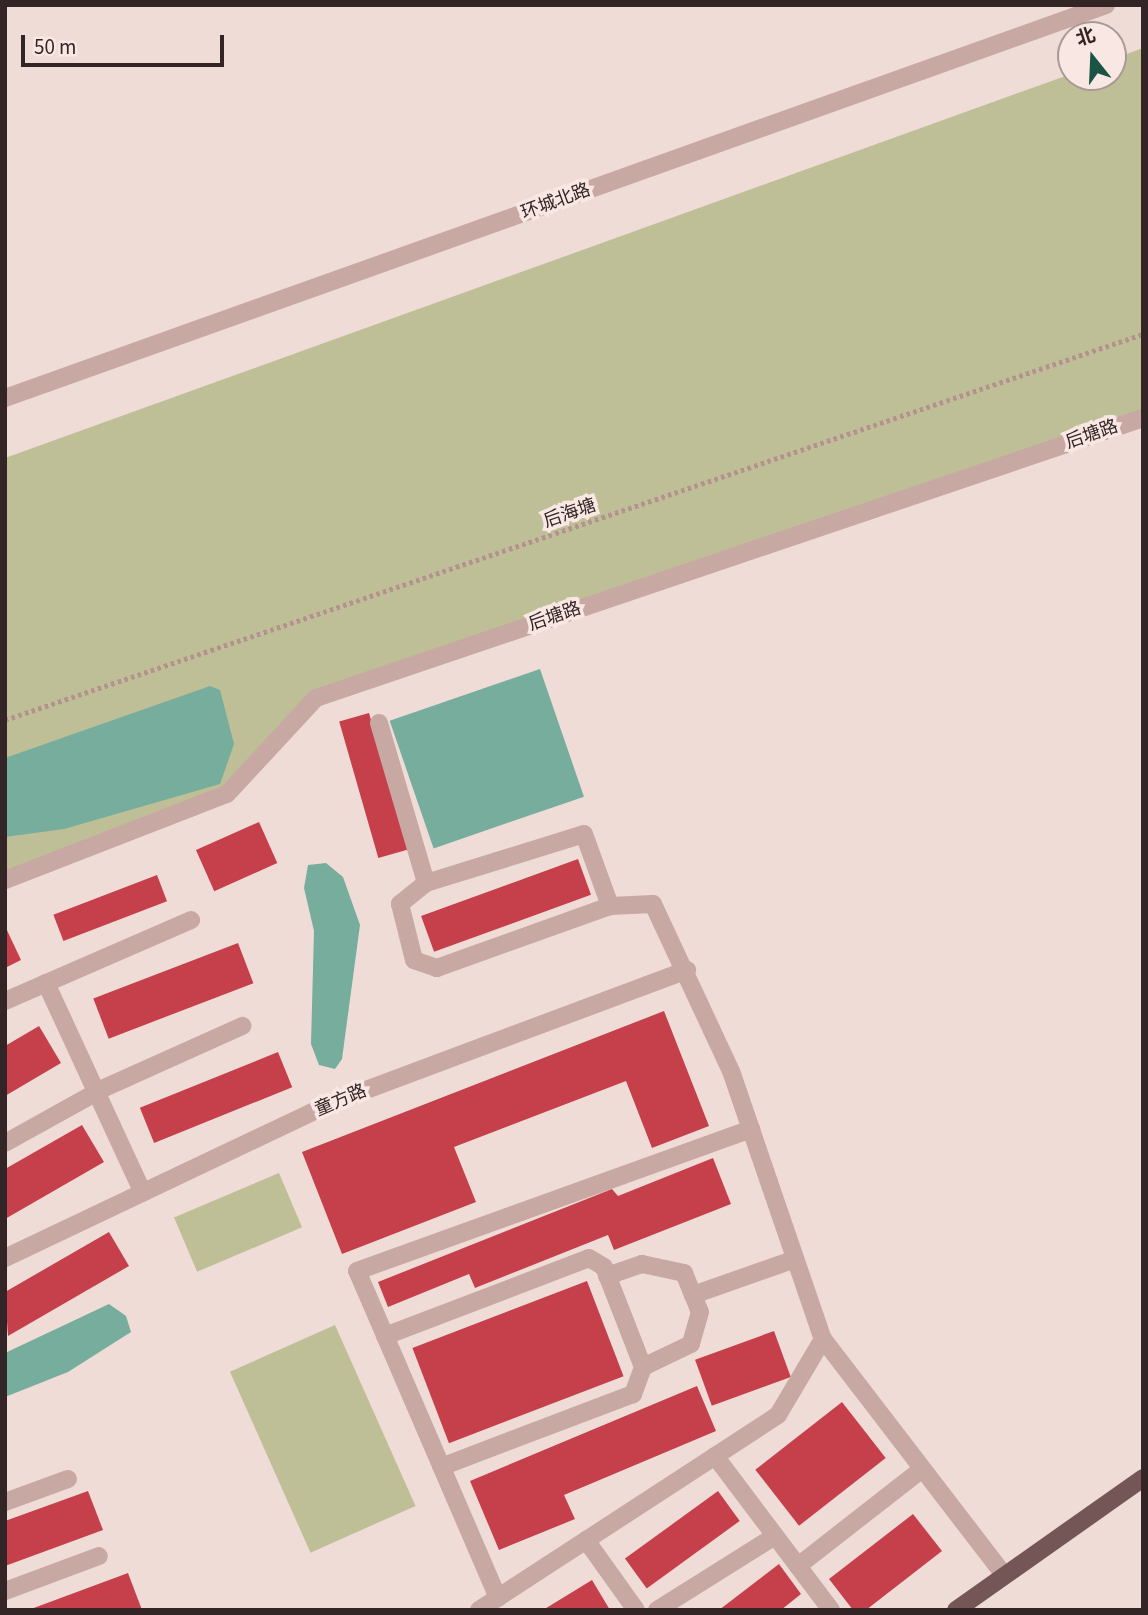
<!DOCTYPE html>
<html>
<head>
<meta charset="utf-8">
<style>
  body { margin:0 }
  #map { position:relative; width:1148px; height:1615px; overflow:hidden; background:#f0dcd7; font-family:"Source Sans 3","Noto Sans SC",sans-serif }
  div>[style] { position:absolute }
  .green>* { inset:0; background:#bfbf97; transform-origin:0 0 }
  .water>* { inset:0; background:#76ad9d; transform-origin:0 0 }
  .building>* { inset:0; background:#c5404b; transform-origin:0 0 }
  .path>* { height:4.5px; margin-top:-2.25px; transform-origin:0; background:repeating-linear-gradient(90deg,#b4918e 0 3.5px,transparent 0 7px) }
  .minor>* { height:18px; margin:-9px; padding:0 9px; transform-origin:9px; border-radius:9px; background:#c8a8a3 }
  .major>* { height:18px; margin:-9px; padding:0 9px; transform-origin:9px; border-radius:9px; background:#755656 }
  span { translate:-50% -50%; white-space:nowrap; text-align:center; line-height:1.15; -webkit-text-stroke:7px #f8e7e3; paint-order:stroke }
  .street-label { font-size:18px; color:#332525 }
  .frame { position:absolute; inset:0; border:7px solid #332525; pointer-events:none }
  .north { position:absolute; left:1057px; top:21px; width:70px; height:70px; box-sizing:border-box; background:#f8e7e3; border:2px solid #a99997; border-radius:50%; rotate:342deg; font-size:19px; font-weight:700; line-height:28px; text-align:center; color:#332525 }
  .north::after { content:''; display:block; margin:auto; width:24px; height:32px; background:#1b5445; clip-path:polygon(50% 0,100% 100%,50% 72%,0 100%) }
  .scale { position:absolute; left:21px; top:35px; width:203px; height:32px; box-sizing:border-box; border:4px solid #332525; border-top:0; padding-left:9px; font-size:21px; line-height:24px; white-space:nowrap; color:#332525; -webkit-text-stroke:5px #f8e7e3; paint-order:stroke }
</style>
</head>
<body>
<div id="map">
  <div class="green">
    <div style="clip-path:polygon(1143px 48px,1143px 421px,316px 698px,227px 794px,5px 880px,5px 458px,1071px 74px,1113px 77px,1113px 59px)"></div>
    <div style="left:279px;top:1173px;width:59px;height:114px;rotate:67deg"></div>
    <div style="left:335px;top:1325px;width:198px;height:115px;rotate:66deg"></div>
  </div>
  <div class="water">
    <div style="left:540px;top:669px;width:135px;height:159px;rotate:71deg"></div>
    <div style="clip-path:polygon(210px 686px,220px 690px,234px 744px,220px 784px,64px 829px,5px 837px,5px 758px)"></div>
    <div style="clip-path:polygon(326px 863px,343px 877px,360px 925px,342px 1059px,335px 1069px,319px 1065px,311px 1044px,314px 931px,304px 888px,308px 865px)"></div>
    <div style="clip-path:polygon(109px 1304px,126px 1316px,131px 1332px,68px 1372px,5px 1397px,5px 1353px)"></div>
  </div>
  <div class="building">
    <div style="left:369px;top:713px;width:142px;height:31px;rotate:74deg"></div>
    <div style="left:259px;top:822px;width:45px;height:69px;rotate:66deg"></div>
    <div style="left:578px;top:859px;width:38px;height:167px;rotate:70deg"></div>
    <div style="left:157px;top:875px;width:28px;height:111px;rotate:69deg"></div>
    <div style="clip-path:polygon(5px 926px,21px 960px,5px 968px)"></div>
    <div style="left:238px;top:943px;width:43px;height:155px;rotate:69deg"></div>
    <div style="clip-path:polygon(664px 1011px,709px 1126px,652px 1148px,626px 1081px,454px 1147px,476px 1202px,342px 1254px,302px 1152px)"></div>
    <div style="clip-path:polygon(39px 1026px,61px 1063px,5px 1096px,5px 1046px)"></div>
    <div style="left:278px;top:1052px;width:38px;height:149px;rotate:68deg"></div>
    <div style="clip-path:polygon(82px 1125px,104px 1162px,5px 1219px,5px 1169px)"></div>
    <div style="clip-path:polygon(713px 1158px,731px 1204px,614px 1250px,608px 1235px,475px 1288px,469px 1274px,388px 1307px,378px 1282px,612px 1189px,618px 1196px)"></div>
    <div style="clip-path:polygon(109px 1232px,129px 1266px,8px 1336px,5px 1292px)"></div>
    <div style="left:587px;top:1281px;width:102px;height:187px;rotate:69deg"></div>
    <div style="left:774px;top:1331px;width:49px;height:84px;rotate:70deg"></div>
    <div style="clip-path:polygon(697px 1386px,716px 1431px,564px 1495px,575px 1519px,499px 1550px,470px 1481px)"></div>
    <div style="left:842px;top:1402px;width:71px;height:110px;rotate:52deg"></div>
    <div style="clip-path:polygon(88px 1491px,103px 1530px,5px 1566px,5px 1521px)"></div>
    <div style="left:718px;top:1491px;width:37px;height:115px;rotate:54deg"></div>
    <div style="clip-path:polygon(913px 1514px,942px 1551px,866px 1610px,853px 1610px,829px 1579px)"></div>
    <div style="clip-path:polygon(779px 1564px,801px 1594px,781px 1610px,719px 1610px)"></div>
    <div style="clip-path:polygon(128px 1573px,142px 1610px,31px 1610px,31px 1609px)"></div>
    <div style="clip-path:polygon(592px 1580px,610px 1610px,543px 1610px)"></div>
  </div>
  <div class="path">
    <div style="left:5px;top:720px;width:1202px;rotate:-18.74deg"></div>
  </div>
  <div class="minor">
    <div style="left:5px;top:398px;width:1169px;rotate:-19.64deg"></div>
    <div style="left:379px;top:723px;width:167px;rotate:73.6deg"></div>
    <div style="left:5px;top:880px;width:238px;rotate:-21.2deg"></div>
    <div style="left:227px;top:794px;width:131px;rotate:-47.2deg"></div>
    <div style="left:316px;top:698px;width:873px;rotate:-18.7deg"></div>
    <div style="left:610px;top:906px;width:184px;rotate:160.3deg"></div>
    <div style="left:437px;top:968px;width:24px;rotate:-161deg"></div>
    <div style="left:414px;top:960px;width:58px;rotate:-104deg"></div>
    <div style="left:400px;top:904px;width:33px;rotate:-39deg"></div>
    <div style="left:426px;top:883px;width:165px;rotate:-17.2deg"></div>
    <div style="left:584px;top:834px;width:77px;rotate:70.1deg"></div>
    <div style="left:610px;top:906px;width:43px;rotate:-2.7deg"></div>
    <div style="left:653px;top:904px;width:184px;rotate:65deg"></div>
    <div style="left:731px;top:1071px;width:283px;rotate:71.1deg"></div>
    <div style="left:823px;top:1339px;width:297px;rotate:52.5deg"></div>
    <div style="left:46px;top:983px;width:231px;rotate:65.2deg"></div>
    <div style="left:5px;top:1001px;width:203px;rotate:-23.5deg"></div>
    <div style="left:5px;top:1143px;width:111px;rotate:-29.1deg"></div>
    <div style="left:102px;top:1089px;width:154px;rotate:-24.2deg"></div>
    <div style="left:5px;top:1258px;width:364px;rotate:-25.4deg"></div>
    <div style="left:334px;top:1102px;width:377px;rotate:-20.5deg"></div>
    <div style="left:607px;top:1276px;width:37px;rotate:-19deg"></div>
    <div style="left:642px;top:1264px;width:43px;rotate:12.1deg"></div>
    <div style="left:684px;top:1273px;width:24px;rotate:68deg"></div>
    <div style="left:693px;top:1295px;width:18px;rotate:68deg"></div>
    <div style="left:700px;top:1312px;width:33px;rotate:106deg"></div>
    <div style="left:691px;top:1344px;width:53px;rotate:154.4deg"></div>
    <div style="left:693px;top:1295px;width:108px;rotate:-19.4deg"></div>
    <div style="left:385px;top:1336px;width:218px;rotate:-20.9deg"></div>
    <div style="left:589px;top:1258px;width:17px;rotate:31deg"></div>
    <div style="left:604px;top:1267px;width:107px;rotate:68.7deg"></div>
    <div style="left:643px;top:1367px;width:29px;rotate:110deg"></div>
    <div style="left:633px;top:1394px;width:205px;rotate:159.2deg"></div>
    <div style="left:715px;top:1456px;width:193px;rotate:53deg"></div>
    <div style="left:5px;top:1502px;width:67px;rotate:-20.1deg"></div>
    <div style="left:586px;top:1540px;width:86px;rotate:54.5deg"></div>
    <div style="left:798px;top:1566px;width:157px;rotate:-38deg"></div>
    <div style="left:5px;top:1591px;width:100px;rotate:-20.4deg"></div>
    <div style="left:498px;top:1598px;width:356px;rotate:-113.3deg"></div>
    <div style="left:357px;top:1271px;width:419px;rotate:-19.8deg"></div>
    <div style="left:479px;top:1610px;width:357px;rotate:-33.1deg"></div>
    <div style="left:778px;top:1415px;width:88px;rotate:-59.4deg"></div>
    <div style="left:657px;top:1610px;width:139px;rotate:-32.1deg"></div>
  </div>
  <div class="major">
    <div style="left:956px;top:1610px;width:229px;rotate:-35.2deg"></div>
  </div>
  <div class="street-label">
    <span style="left:556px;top:202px;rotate:-20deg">环城北路</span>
    <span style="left:1092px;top:435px;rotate:-19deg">后塘路</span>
    <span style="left:570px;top:514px;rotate:-19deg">后海塘</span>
    <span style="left:555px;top:617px;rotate:-19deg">后塘路</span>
    <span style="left:341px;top:1101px;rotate:-23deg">童方路</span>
  </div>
  <div class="frame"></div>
  <div class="north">北</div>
  <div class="scale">50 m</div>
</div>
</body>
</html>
